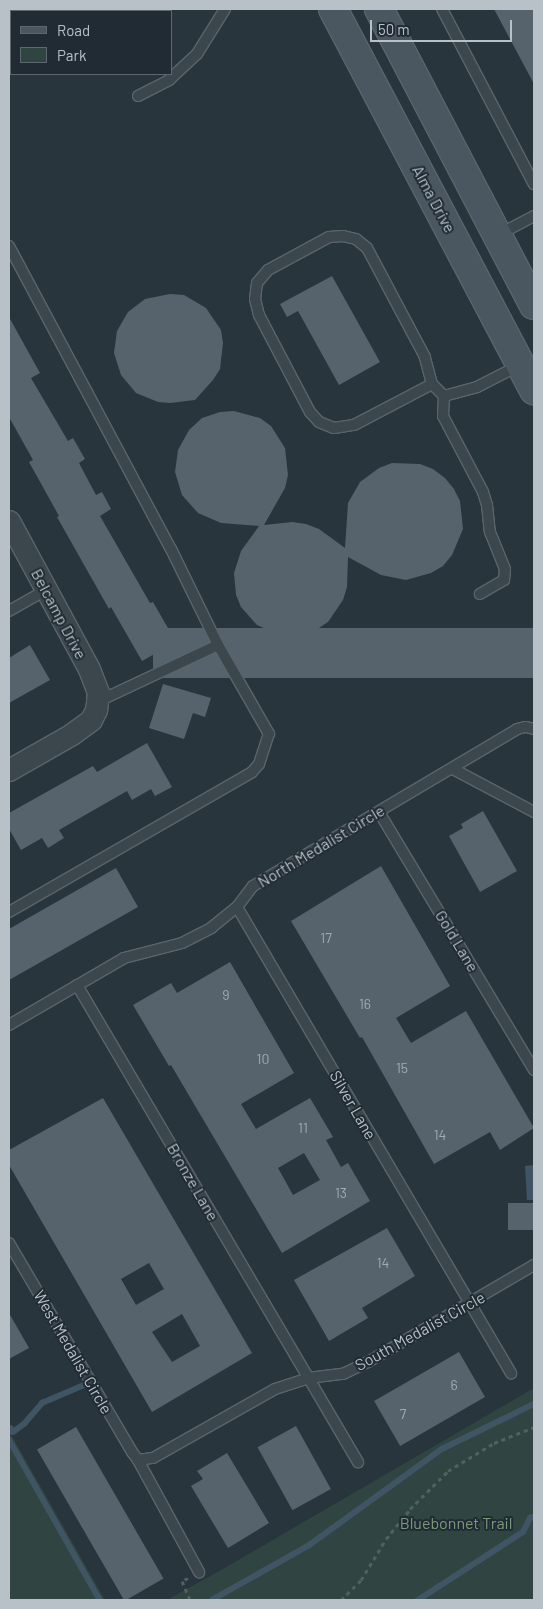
<!DOCTYPE html>
<html>
<head>
<meta charset="utf-8">
<style>
  body { margin:0 }
  #map { position:relative; width:543px; height:1609px; overflow:hidden; background:#28353d; font-family:Barlow,sans-serif }
  div>[style] { position:absolute }
  .green>* { inset:0; background:#304541 }
  .water>* { inset:0; background:#405564 }
  .stream>* { height:5.5px; margin:-2.75px; padding:0 2.75px; transform-origin:2.75px; border-radius:2.75px; background:#405564 }
  .building>* { inset:0; background:#56636d; transform-origin:0 0 }
  .path>* { height:3px; margin-top:-1.5px; transform-origin:0; background:repeating-linear-gradient(90deg,#4f6160 0 4px,transparent 0 8px) }
  .roads { filter:drop-shadow(1px 0 #5a646b) drop-shadow(-1px 0 #5a646b) drop-shadow(0 1px #5a646b) drop-shadow(0 -1px #5a646b) }
  .service>* { height:10px; margin:-5px; padding:0 5px; transform-origin:5px; border-radius:5px; background:#3c464d }
  .minor>* { height:21px; margin:-10.5px; padding:0 10.5px; transform-origin:10.5px; border-radius:10.5px; background:#3c464d }
  .secondary>* { height:28px; margin:-14px; padding:0 14px; transform-origin:14px; border-radius:14px; background:#4a5660 }
  span { translate:-50% -50%; white-space:nowrap; text-align:center; line-height:1.15; -webkit-text-stroke:4px #212b33; paint-order:stroke }
  .number-label { font-size:14px; color:#a0aab1 }
  .number-label span { -webkit-text-stroke-width:0 }
  .street-label { font-size:16px; color:#b8c1c8 }
  .park-label { font-size:16px; color:#799b7b }
  .frame { position:absolute; inset:0; border:10px solid #b8c1c8; pointer-events:none }
  .legend { position:absolute; left:10px; top:10px; width:162px; height:65px; box-sizing:border-box; background:#212b33; border:1px solid #5d676f; margin:0; padding:6px 9px; list-style:none; font-size:15px; color:#b8c1c8 }
  .legend li { display:flex; align-items:center; gap:10px; height:25px }
  .legend b { width:25px; border:1px solid #5d676f }
  .scale { position:absolute; left:370px; top:20px; width:142px; height:22px; box-sizing:border-box; border:2px solid #b8c1c8; border-top:0; padding-left:6px; font-size:15px; line-height:18px; white-space:nowrap; color:#b8c1c8; -webkit-text-stroke:4px #212b33; paint-order:stroke }
</style>
</head>
<body>
<div id="map">
  <div class="green">
    <div style="clip-path:polygon(534px 1388px,534px 1600px,167px 1600px,223px 1569px)"></div>
    <div style="clip-path:polygon(9px 1431px,105px 1600px,9px 1600px)"></div>
  </div>
  <div class="water">
    <div style="clip-path:polygon(534px 1165px,534px 1200px,527px 1200px,525px 1166px)"></div>
  </div>
  <div class="stream">
    <div style="left:11px;top:1428px;width:4px;rotate:63deg"></div>
    <div style="left:13px;top:1432px;width:14px;rotate:-36deg"></div>
    <div style="left:24px;top:1424px;width:28px;rotate:-49deg"></div>
    <div style="left:42px;top:1403px;width:53px;rotate:-23.2deg"></div>
    <div style="left:9px;top:1439px;width:185px;rotate:60.5deg"></div>
    <div style="left:212px;top:1600px;width:110px;rotate:-29.4deg"></div>
    <div style="left:308px;top:1546px;width:165px;rotate:-35.9deg"></div>
    <div style="left:442px;top:1449px;width:102px;rotate:-26.1deg"></div>
    <div style="left:418px;top:1600px;width:125px;rotate:-32.9deg"></div>
    <div style="left:523px;top:1532px;width:16px;rotate:-63deg"></div>
    <div style="left:530px;top:1518px;width:4px;rotate:-14deg"></div>
  </div>
  <div class="building">
    <div style="clip-path:polygon(494px 9px,534px 9px,534px 84px)"></div>
    <div style="clip-path:polygon(332px 276px,380px 362px,339px 385px,298px 311px,287px 317px,280px 304px)"></div>
    <div style="clip-path:polygon(170px 294px,184px 295px,206px 308px,221px 330px,223px 343px,220px 369px,213px 380px,195px 400px,170px 403px,158px 402px,136px 393px,121px 375px,114px 353px,117px 331px,128px 312px,145px 299px)"></div>
    <div style="clip-path:polygon(9px 317px,40px 373px,31px 378px,68px 441px,73px 438px,85px 459px,79px 463px,96px 495px,102px 492px,111px 509px,100px 516px,150px 603px,153px 602px,176px 642px,142px 661px,111px 607px,109px 609px,57px 517px,59px 516px,29px 462px,33px 460px,9px 417px)"></div>
    <div style="clip-path:polygon(234px 411px,260px 418px,271px 426px,285px 448px,288px 475px,285px 488px,264px 525px,292px 522px,306px 524px,319px 529px,345px 548px,348px 503px,360px 482px,379px 468px,392px 463px,420px 464px,433px 469px,445px 478px,454px 489px,460px 501px,463px 529px,452px 555px,443px 566px,431px 573px,406px 580px,381px 575px,348px 557px,347px 587px,343px 600px,328px 622px,316px 630px,292px 636px,280px 635px,257px 625px,241px 607px,236px 595px,234px 573px,241px 551px,259px 526px,221px 523px,198px 513px,182px 495px,175px 472px,178px 450px,189px 430px,202px 418px,220px 412px)"></div>
    <div style="left:534px;top:628px;width:50px;height:381px;rotate:90deg"></div>
    <div style="clip-path:polygon(30px 645px,50px 680px,9px 703px,9px 658px)"></div>
    <div style="clip-path:polygon(163px 684px,211px 698px,205px 717px,193px 713px,184px 739px,149px 728px)"></div>
    <div style="clip-path:polygon(147px 743px,172px 787px,155px 796px,151px 789px,132px 800px,127px 791px,59px 830px,64px 838px,48px 848px,42px 838px,21px 850px,9px 829px,9px 813px,93px 766px,97px 772px)"></div>
    <div style="clip-path:polygon(483px 811px,517px 871px,480px 892px,449px 836px,463px 828px,461px 824px)"></div>
    <div style="clip-path:polygon(381px 866px,450px 986px,396px 1018px,411px 1043px,466px 1011px,534px 1128px,500px 1150px,490px 1132px,434px 1164px,362px 1037px,360px 1038px,291px 921px)"></div>
    <div style="clip-path:polygon(116px 868px,138px 907px,9px 980px,9px 929px)"></div>
    <div style="clip-path:polygon(evenodd,230px 962px,294px 1073px,241px 1104px,256px 1129px,310px 1098px,333px 1137px,326px 1140px,341px 1167px,348px 1163px,370px 1201px,282px 1253px,171px 1065px,169px 1066px,133px 1005px,171px 983px,177px 993px,230px 962px,304px 1153px,320px 1180px,293px 1195px,278px 1168px,304px 1153px)"></div>
    <div style="clip-path:polygon(evenodd,103px 1098px,252px 1353px,152px 1412px,9px 1165px,9px 1150px,103px 1098px,149px 1263px,164px 1289px,136px 1305px,121px 1279px,149px 1263px,103px 1098px,182px 1314px,200px 1346px,172px 1362px,152px 1332px,182px 1314px)"></div>
    <div style="left:534px;top:1203px;width:27px;height:26px;rotate:90deg"></div>
    <div style="clip-path:polygon(387px 1228px,415px 1276px,362px 1308px,368px 1318px,329px 1341px,294px 1280px)"></div>
    <div style="clip-path:polygon(9px 1313px,29px 1348px,9px 1359px)"></div>
    <div style="left:459px;top:1352px;width:52px;height:98px;rotate:60deg"></div>
    <div style="left:296px;top:1426px;width:72px;height:44px;rotate:61deg"></div>
    <div style="left:76px;top:1427px;width:175px;height:45px;rotate:60deg"></div>
    <div style="clip-path:polygon(227px 1453px,269px 1523px,228px 1548px,191px 1486px,203px 1479px,197px 1471px)"></div>
  </div>
  <div class="path">
    <div style="left:188px;top:1578px;width:7px;rotate:153deg"></div>
    <div style="left:182px;top:1581px;width:21px;rotate:67deg"></div>
    <div style="left:341px;top:1600px;width:28px;rotate:-45deg"></div>
    <div style="left:361px;top:1580px;width:48px;rotate:-58.6deg"></div>
    <div style="left:386px;top:1539px;width:38px;rotate:-51deg"></div>
    <div style="left:410px;top:1509px;width:54px;rotate:-45deg"></div>
    <div style="left:448px;top:1471px;width:54px;rotate:-31.3deg"></div>
    <div style="left:494px;top:1443px;width:43px;rotate:-21.8deg"></div>
  </div>
  <div class="roads">
    <div class="service">
      <div style="left:442px;top:9px;width:198px;rotate:62.3deg"></div>
      <div style="left:138px;top:96px;width:35px;rotate:-27deg"></div>
      <div style="left:169px;top:80px;width:38px;rotate:-43deg"></div>
      <div style="left:197px;top:54px;width:53px;rotate:-58.1deg"></div>
      <div style="left:498px;top:235px;width:41px;rotate:-27.8deg"></div>
      <div style="left:9px;top:246px;width:344px;rotate:61.9deg"></div>
      <div style="left:171px;top:549px;width:107px;rotate:63.9deg"></div>
      <div style="left:218px;top:645px;width:134px;rotate:154.8deg"></div>
      <div style="left:432px;top:384px;width:28px;rotate:-105deg"></div>
      <div style="left:425px;top:357px;width:123px;rotate:-118deg"></div>
      <div style="left:367px;top:248px;width:14px;rotate:-141deg"></div>
      <div style="left:356px;top:239px;width:13px;rotate:-167deg"></div>
      <div style="left:343px;top:236px;width:14px;rotate:176deg"></div>
      <div style="left:329px;top:237px;width:69px;rotate:151.6deg"></div>
      <div style="left:268px;top:270px;width:17px;rotate:130deg"></div>
      <div style="left:257px;top:283px;width:16px;rotate:97deg"></div>
      <div style="left:255px;top:299px;width:16px;rotate:76deg"></div>
      <div style="left:259px;top:315px;width:110px;rotate:62.3deg"></div>
      <div style="left:310px;top:412px;width:13px;rotate:48deg"></div>
      <div style="left:319px;top:422px;width:16px;rotate:22deg"></div>
      <div style="left:334px;top:428px;width:20px;rotate:-9deg"></div>
      <div style="left:354px;top:425px;width:88px;rotate:-27.7deg"></div>
      <div style="left:432px;top:384px;width:17px;rotate:45deg"></div>
      <div style="left:444px;top:396px;width:34px;rotate:-15deg"></div>
      <div style="left:477px;top:387px;width:48px;rotate:-27.1deg"></div>
      <div style="left:444px;top:396px;width:20px;rotate:93deg"></div>
      <div style="left:443px;top:416px;width:86px;rotate:62.2deg"></div>
      <div style="left:483px;top:492px;width:14px;rotate:73deg"></div>
      <div style="left:487px;top:505px;width:27px;rotate:84deg"></div>
      <div style="left:490px;top:532px;width:40px;rotate:68deg"></div>
      <div style="left:505px;top:569px;width:11px;rotate:95deg"></div>
      <div style="left:504px;top:580px;width:28px;rotate:150deg"></div>
      <div style="left:9px;top:611px;width:43px;rotate:-29.6deg"></div>
      <div style="left:453px;top:769px;width:92px;rotate:28deg"></div>
      <div style="left:379px;top:812px;width:301px;rotate:59deg"></div>
      <div style="left:237px;top:907px;width:541px;rotate:59.55deg"></div>
      <div style="left:9px;top:912px;width:280px;rotate:-29.9deg"></div>
      <div style="left:252px;top:772px;width:11px;rotate:-49deg"></div>
      <div style="left:259px;top:764px;width:32px;rotate:-72deg"></div>
      <div style="left:269px;top:734px;width:103px;rotate:-119.8deg"></div>
      <div style="left:77px;top:985px;width:554px;rotate:59.5deg"></div>
      <div style="left:9px;top:1025px;width:133px;rotate:-30.2deg"></div>
      <div style="left:124px;top:958px;width:60px;rotate:-14.5deg"></div>
      <div style="left:182px;top:943px;width:33px;rotate:-27deg"></div>
      <div style="left:211px;top:928px;width:33px;rotate:-39deg"></div>
      <div style="left:237px;top:907px;width:26px;rotate:-53deg"></div>
      <div style="left:253px;top:886px;width:307px;rotate:-30.7deg"></div>
      <div style="left:517px;top:729px;width:9px;rotate:-13deg"></div>
      <div style="left:526px;top:727px;width:8px;rotate:14deg"></div>
      <div style="left:9px;top:1243px;width:243px;rotate:59.5deg"></div>
      <div style="left:132px;top:1452px;width:10px;rotate:53deg"></div>
      <div style="left:138px;top:1460px;width:128px;rotate:61.4deg"></div>
      <div style="left:138px;top:1460px;width:15px;rotate:-8deg"></div>
      <div style="left:153px;top:1458px;width:140px;rotate:-29.5deg"></div>
      <div style="left:275px;top:1389px;width:35px;rotate:-18deg"></div>
      <div style="left:308px;top:1378px;width:35px;rotate:-7deg"></div>
      <div style="left:343px;top:1374px;width:28px;rotate:-26deg"></div>
      <div style="left:368px;top:1362px;width:192px;rotate:-30.3deg"></div>
    </div>
    <div class="minor">
      <div style="left:9px;top:521px;width:168px;rotate:61.6deg"></div>
      <div style="left:89px;top:669px;width:25px;rotate:69deg"></div>
      <div style="left:98px;top:692px;width:18px;rotate:96deg"></div>
      <div style="left:96px;top:710px;width:11px;rotate:117deg"></div>
      <div style="left:91px;top:720px;width:24px;rotate:144deg"></div>
      <div style="left:72px;top:734px;width:73px;rotate:150.3deg"></div>
    </div>
    <div class="secondary">
      <div style="left:333px;top:9px;width:431px;rotate:62.2deg"></div>
      <div style="left:379px;top:9px;width:334px;rotate:62.4deg"></div>
    </div>
  </div>
  <div class="number-label">
    <span style="left:326px;top:938px">17</span>
    <span style="left:226px;top:995px">9</span>
    <span style="left:365px;top:1004px">16</span>
    <span style="left:263px;top:1059px">10</span>
    <span style="left:402px;top:1068px">15</span>
    <span style="left:303px;top:1128px">11</span>
    <span style="left:440px;top:1135px">14</span>
    <span style="left:341px;top:1193px">13</span>
    <span style="left:383px;top:1263px">14</span>
    <span style="left:454px;top:1385px">6</span>
    <span style="left:403px;top:1414px">7</span>
  </div>
  <div class="street-label">
    <span style="left:434px;top:199px;rotate:62deg">Alma Drive</span>
    <span style="left:59px;top:614px;rotate:62deg">Belcamp Drive</span>
    <span style="left:321px;top:846px;rotate:-31deg">North Medalist Circle</span>
    <span style="left:457px;top:941px;rotate:59deg">Gold Lane</span>
    <span style="left:353px;top:1105px;rotate:60deg">Silver Lane</span>
    <span style="left:193px;top:1182px;rotate:60deg">Bronze Lane</span>
    <span style="left:420px;top:1331px;rotate:-29deg">South Medalist Circle</span>
    <span style="left:73px;top:1352px;rotate:60deg">West Medalist Circle</span>
  </div>
  <div class="park-label">
    <span style="left:456px;top:1523px">Bluebonnet Trail</span>
  </div>
  <div class="frame"></div>
  <ul class="legend">
  <li><b style="height:6px;background:#4a5660"></b>Road</li>
  <li><b style="height:14px;background:#304541"></b>Park</li>
  </ul>
  <div class="scale">50 m</div>
</div>
</body>
</html>
